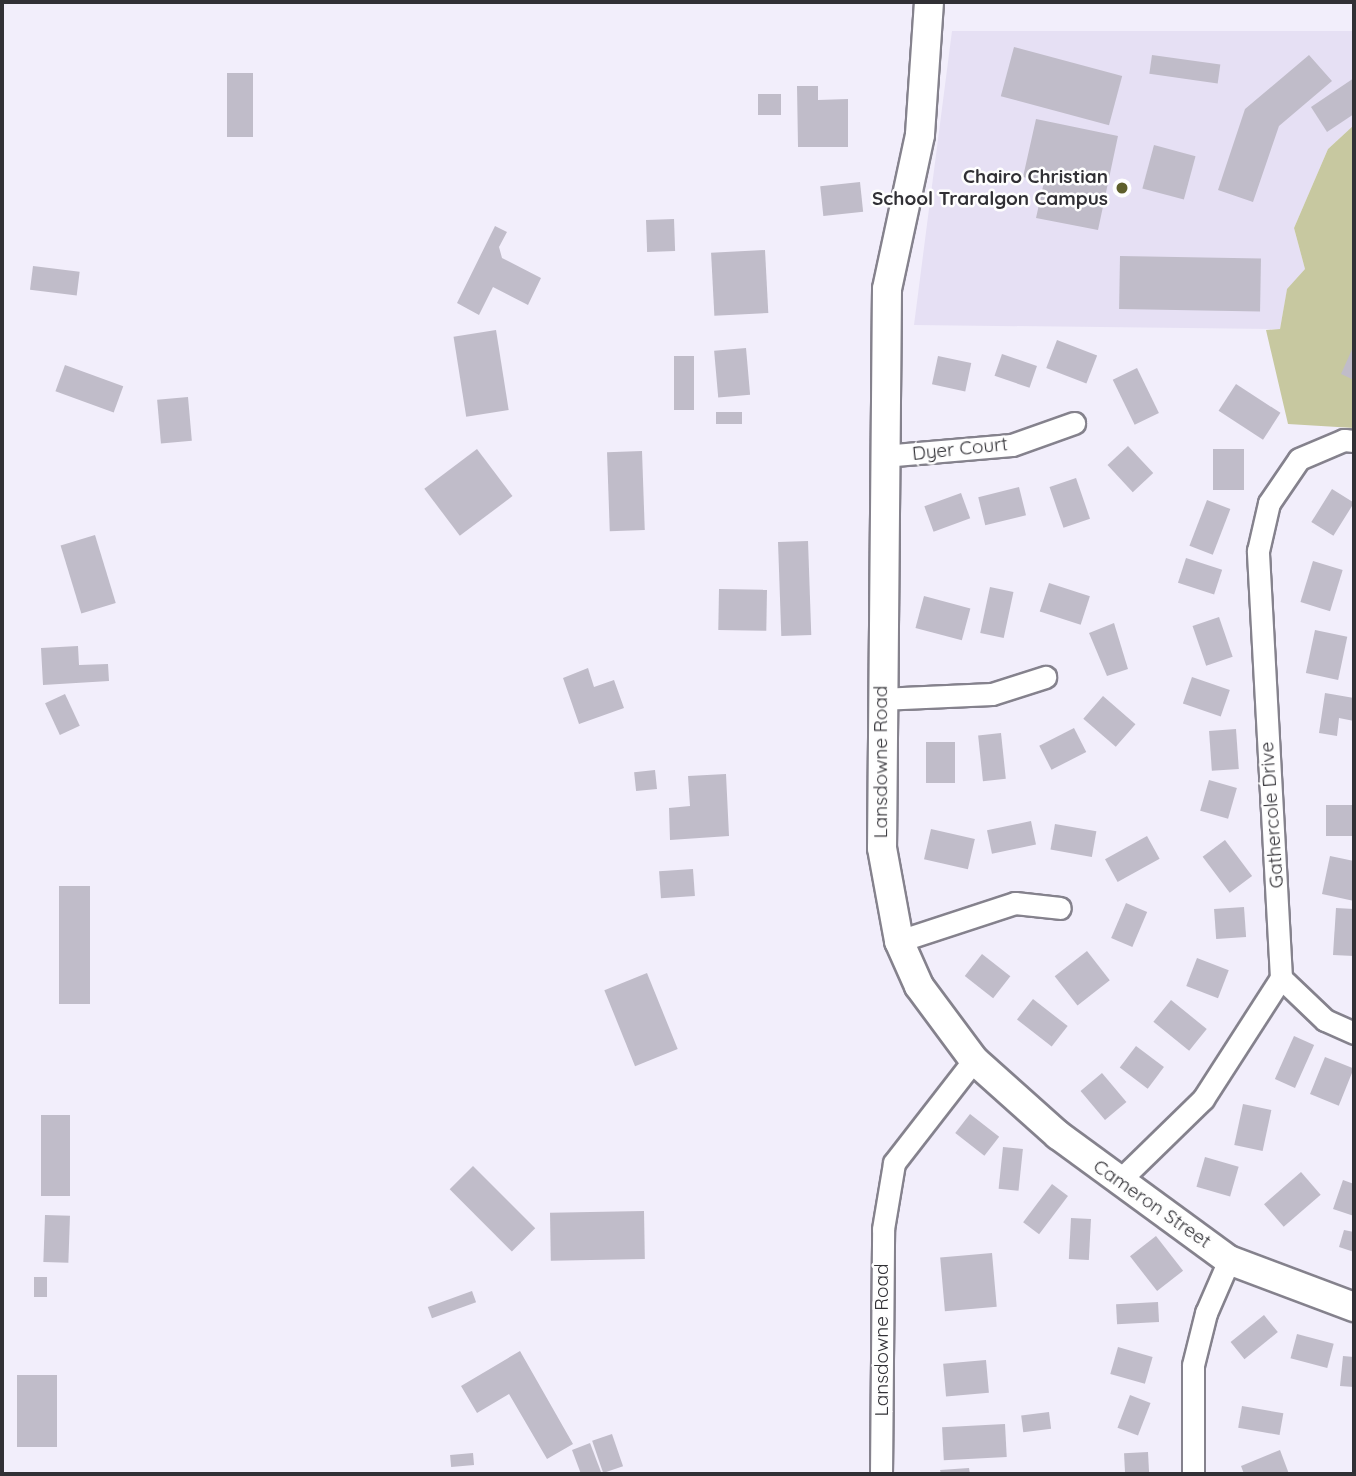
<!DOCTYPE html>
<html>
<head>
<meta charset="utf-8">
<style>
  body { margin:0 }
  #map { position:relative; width:1356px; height:1476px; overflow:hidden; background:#f2eefb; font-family:Quicksand,sans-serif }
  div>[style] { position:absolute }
  .built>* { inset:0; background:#e6e0f4 }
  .green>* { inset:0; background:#c7c8a0 }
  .building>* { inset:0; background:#c0bcc9; transform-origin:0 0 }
  .roads { filter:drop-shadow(2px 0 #85828d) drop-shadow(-2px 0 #85828d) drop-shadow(0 2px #85828d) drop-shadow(0 -2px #85828d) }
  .minor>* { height:21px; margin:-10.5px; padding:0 10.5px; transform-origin:10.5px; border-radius:10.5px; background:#fff }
  .tertiary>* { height:28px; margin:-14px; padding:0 14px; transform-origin:14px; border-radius:14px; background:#fff }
  .dots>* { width:19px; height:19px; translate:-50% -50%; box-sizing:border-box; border:4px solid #fefefe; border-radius:50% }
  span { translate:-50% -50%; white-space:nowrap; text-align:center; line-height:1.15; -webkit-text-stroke:5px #fefefe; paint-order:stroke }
  .poi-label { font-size:19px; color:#313035; font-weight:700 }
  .right { translate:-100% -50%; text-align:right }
  .street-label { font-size:19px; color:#313035 }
  .frame { position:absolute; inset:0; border:4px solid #313035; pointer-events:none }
</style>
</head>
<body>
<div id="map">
  <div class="built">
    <div style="clip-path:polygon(952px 31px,1354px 31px,1354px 125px,1328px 149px,1294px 228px,1305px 269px,1287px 290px,1280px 329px,914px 325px)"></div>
  </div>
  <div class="green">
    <div style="clip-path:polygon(1354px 125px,1354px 428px,1288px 424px,1266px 330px,1280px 329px,1287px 289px,1305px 269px,1294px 228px,1328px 149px)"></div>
  </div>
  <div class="building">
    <div style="left:1014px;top:47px;width:112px;height:51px;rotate:15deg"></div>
    <div style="left:1152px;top:55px;width:69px;height:19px;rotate:8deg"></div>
    <div style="clip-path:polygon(1309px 55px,1332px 81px,1279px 126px,1253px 202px,1218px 190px,1245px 109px)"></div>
    <div style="left:227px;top:73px;width:26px;height:64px"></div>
    <div style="clip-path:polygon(1354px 78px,1354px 114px,1327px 132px,1311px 107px)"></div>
    <div style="clip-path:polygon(797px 86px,818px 86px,818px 100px,848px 99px,848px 147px,798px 147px)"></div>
    <div style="left:758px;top:94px;width:23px;height:21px"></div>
    <div style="clip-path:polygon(1036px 119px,1118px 136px,1098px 230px,1036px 218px,1044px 182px,1023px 177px)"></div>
    <div style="left:1154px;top:145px;width:43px;height:45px;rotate:15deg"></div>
    <div style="left:860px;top:182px;width:30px;height:40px;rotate:84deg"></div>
    <div style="left:674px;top:219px;width:32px;height:28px;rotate:88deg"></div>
    <div style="clip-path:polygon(495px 226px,507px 232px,499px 247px,502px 258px,541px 278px,528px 305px,493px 287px,479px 315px,457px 303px)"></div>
    <div style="left:765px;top:250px;width:63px;height:54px;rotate:87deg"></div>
    <div style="left:1120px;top:256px;width:141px;height:53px;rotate:1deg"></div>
    <div style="left:33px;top:266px;width:47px;height:24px;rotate:7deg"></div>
    <div style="left:496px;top:330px;width:81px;height:43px;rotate:81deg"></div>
    <div style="left:1057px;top:340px;width:43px;height:30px;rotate:21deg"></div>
    <div style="clip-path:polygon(1354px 345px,1354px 380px,1341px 374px)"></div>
    <div style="left:746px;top:348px;width:47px;height:32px;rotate:85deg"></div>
    <div style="left:1002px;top:354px;width:37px;height:23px;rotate:19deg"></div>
    <div style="left:674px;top:356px;width:20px;height:54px"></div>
    <div style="left:938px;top:356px;width:34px;height:29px;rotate:12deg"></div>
    <div style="left:65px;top:365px;width:62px;height:28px;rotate:20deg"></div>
    <div style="left:1137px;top:368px;width:50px;height:27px;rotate:64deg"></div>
    <div style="left:1236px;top:384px;width:53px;height:32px;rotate:33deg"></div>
    <div style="left:188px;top:397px;width:44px;height:31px;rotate:85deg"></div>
    <div style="left:742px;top:412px;width:12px;height:26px;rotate:90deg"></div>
    <div style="left:1128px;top:446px;width:37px;height:28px;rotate:47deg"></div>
    <div style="left:477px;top:449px;width:59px;height:66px;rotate:53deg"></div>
    <div style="left:1213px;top:449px;width:31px;height:41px"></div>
    <div style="left:642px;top:451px;width:79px;height:35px;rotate:88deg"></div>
    <div style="left:1076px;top:478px;width:43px;height:28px;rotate:71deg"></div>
    <div style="left:1019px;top:487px;width:29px;height:42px;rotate:76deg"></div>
    <div style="left:1332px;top:489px;width:26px;height:39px;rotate:32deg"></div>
    <div style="left:961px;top:493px;width:27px;height:39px;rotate:70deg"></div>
    <div style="left:1207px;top:500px;width:25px;height:49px;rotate:21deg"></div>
    <div style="left:95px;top:535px;width:71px;height:36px;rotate:73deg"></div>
    <div style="left:808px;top:541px;width:94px;height:30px;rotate:88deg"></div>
    <div style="left:1186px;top:558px;width:38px;height:26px;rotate:18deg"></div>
    <div style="left:1313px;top:561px;width:31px;height:43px;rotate:17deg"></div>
    <div style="left:1049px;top:583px;width:43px;height:30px;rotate:18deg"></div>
    <div style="left:990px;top:587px;width:24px;height:47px;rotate:12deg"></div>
    <div style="left:719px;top:589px;width:48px;height:41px;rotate:1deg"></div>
    <div style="left:924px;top:596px;width:48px;height:33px;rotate:15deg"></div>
    <div style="left:1219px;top:617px;width:42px;height:28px;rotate:71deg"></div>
    <div style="clip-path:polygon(1114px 623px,1128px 669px,1107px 676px,1089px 633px)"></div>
    <div style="left:1315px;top:630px;width:33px;height:44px;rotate:12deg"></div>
    <div style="clip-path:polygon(78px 646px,79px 665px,108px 664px,109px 681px,43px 685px,41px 648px)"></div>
    <div style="clip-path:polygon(588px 668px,594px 687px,614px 680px,624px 708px,579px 724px,563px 678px)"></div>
    <div style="left:1192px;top:677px;width:40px;height:28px;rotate:19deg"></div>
    <div style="clip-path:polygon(1325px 693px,1354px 698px,1354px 721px,1339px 718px,1337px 736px,1319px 733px)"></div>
    <div style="left:65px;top:694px;width:35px;height:22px;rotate:65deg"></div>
    <div style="left:1103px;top:696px;width:43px;height:30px;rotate:41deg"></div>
    <div style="left:1074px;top:728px;width:27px;height:39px;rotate:63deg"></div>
    <div style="left:1236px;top:729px;width:40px;height:27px;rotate:86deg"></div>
    <div style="left:1001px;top:733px;width:46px;height:23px;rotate:84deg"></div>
    <div style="left:926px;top:742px;width:29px;height:41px"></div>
    <div style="left:655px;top:770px;width:19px;height:21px;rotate:84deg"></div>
    <div style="clip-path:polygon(726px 774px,729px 836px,670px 840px,669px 808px,690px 806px,688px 776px)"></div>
    <div style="left:1209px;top:780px;width:29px;height:32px;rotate:16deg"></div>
    <div style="left:1354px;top:805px;width:31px;height:28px;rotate:90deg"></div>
    <div style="left:1031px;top:821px;width:24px;height:45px;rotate:78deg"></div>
    <div style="left:1055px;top:824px;width:42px;height:26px;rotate:10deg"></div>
    <div style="left:931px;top:829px;width:45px;height:31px;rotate:13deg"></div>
    <div style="left:1147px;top:836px;width:26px;height:48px;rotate:61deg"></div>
    <div style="left:1225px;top:840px;width:45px;height:28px;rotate:53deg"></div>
    <div style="clip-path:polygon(1330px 856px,1354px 861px,1354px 901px,1322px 894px)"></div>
    <div style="left:693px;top:869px;width:27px;height:34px;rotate:86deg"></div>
    <div style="left:59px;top:886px;width:31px;height:118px"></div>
    <div style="left:1126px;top:903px;width:23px;height:38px;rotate:23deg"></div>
    <div style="left:1244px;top:907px;width:30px;height:30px;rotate:86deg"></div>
    <div style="clip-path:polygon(1336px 908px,1354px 909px,1354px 956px,1333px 955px)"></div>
    <div style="left:1087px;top:951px;width:37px;height:41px;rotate:52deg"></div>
    <div style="left:982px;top:954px;width:36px;height:28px;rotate:38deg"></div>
    <div style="left:1197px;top:958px;width:34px;height:30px;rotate:21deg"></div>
    <div style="left:647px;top:973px;width:82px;height:46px;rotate:68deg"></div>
    <div style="left:1033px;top:999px;width:44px;height:26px;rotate:38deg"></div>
    <div style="left:1171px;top:1000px;width:46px;height:28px;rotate:39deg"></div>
    <div style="left:1294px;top:1036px;width:22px;height:47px;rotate:24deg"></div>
    <div style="left:1136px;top:1046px;width:35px;height:27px;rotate:37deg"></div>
    <div style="left:1325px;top:1057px;width:31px;height:40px;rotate:22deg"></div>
    <div style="left:1102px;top:1073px;width:38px;height:28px;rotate:50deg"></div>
    <div style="left:1243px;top:1104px;width:29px;height:42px;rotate:12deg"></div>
    <div style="left:970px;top:1114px;width:37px;height:24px;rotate:38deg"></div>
    <div style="left:41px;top:1115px;width:29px;height:81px"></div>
    <div style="left:1003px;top:1147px;width:20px;height:42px;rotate:6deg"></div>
    <div style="left:1205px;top:1157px;width:35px;height:31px;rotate:16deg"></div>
    <div style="left:473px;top:1166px;width:88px;height:33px;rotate:45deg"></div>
    <div style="left:1301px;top:1172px;width:30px;height:49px;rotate:49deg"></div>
    <div style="clip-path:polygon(1343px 1180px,1354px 1184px,1354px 1216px,1333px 1209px)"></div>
    <div style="left:1052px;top:1184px;width:20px;height:48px;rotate:37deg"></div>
    <div style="left:644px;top:1211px;width:48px;height:94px;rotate:89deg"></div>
    <div style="left:45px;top:1215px;width:25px;height:47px;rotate:2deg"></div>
    <div style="left:1071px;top:1218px;width:20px;height:41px;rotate:3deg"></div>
    <div style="clip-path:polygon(1344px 1230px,1354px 1232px,1354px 1252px,1339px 1247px)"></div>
    <div style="left:1156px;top:1236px;width:44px;height:33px;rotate:52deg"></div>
    <div style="left:992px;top:1253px;width:54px;height:52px;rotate:85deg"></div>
    <div style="left:34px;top:1277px;width:13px;height:20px"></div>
    <div style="left:472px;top:1291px;width:12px;height:47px;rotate:70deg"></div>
    <div style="left:1158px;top:1302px;width:20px;height:42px;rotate:87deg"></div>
    <div style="left:1264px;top:1315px;width:22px;height:43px;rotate:51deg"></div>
    <div style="left:1297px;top:1334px;width:38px;height:25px;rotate:15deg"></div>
    <div style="left:1118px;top:1347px;width:36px;height:28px;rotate:16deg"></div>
    <div style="clip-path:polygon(520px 1351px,573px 1444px,547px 1459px,509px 1394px,477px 1413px,461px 1386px)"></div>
    <div style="clip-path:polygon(1343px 1356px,1354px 1357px,1354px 1387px,1340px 1386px)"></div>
    <div style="left:986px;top:1360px;width:33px;height:43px;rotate:85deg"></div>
    <div style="left:17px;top:1375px;width:40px;height:72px"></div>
    <div style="left:1130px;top:1395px;width:22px;height:35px;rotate:21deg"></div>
    <div style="left:1242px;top:1406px;width:42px;height:22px;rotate:10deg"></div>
    <div style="left:1049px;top:1412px;width:17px;height:28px;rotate:83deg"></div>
    <div style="left:1005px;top:1424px;width:33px;height:63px;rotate:87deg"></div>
    <div style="left:612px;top:1434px;width:34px;height:21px;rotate:71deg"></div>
    <div style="clip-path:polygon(590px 1443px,601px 1472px,581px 1474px,572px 1450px)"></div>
    <div style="clip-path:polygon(1280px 1450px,1289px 1474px,1244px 1474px,1241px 1466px)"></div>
    <div style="left:1148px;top:1452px;width:22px;height:24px;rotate:87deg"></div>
    <div style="left:473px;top:1453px;width:12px;height:23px;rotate:85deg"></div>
    <div style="clip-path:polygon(969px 1468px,970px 1474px,941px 1474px,940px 1470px)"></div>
  </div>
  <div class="roads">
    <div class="minor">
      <div style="left:883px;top:456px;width:129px;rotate:-4.9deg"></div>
      <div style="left:1012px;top:445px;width:66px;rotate:-19.5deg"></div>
      <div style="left:880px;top:699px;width:112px;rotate:-2.6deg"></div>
      <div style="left:992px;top:694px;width:56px;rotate:-17.8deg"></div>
      <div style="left:899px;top:941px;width:122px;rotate:-18.1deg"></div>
      <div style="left:1015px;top:903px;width:45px;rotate:6.3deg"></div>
      <div style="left:1281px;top:978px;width:61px;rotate:43.7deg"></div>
      <div style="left:1325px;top:1020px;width:32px;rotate:24deg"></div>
      <div style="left:1118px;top:1182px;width:119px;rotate:-44.3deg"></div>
      <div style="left:1203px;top:1099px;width:144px;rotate:-57.2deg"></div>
      <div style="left:1281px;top:978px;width:428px;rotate:-93.1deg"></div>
      <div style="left:1258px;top:551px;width:49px;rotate:-77.1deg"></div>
      <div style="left:1269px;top:503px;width:53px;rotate:-55.7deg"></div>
      <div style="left:1299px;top:459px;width:49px;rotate:-22.9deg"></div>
      <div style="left:1344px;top:440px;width:10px;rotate:6deg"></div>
      <div style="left:881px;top:1474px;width:245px;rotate:-89.5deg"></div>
      <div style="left:883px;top:1229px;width:67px;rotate:-80.5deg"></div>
      <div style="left:894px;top:1163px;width:130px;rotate:-52.2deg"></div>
      <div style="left:1193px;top:1474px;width:109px;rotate:-90deg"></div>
      <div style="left:1193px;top:1365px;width:54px;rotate:-76deg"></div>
      <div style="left:1206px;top:1313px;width:58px;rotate:-66.5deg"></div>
    </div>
    <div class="tertiary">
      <div style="left:929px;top:2px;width:133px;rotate:93.9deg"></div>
      <div style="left:920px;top:135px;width:157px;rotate:102.1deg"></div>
      <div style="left:887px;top:289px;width:559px;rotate:90.51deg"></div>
      <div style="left:882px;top:848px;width:95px;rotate:79.6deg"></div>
      <div style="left:899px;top:941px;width:49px;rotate:66deg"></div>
      <div style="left:919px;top:986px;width:92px;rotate:53.4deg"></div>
      <div style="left:974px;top:1060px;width:113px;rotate:41.8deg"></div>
      <div style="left:1058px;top:1135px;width:212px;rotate:36.2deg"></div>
      <div style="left:1229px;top:1260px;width:134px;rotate:20.6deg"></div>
    </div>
  </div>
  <div class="dots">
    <div style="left:1122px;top:188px;background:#5e5e2b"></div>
  </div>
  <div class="poi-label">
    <span class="right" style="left:1108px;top:188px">Chairo Christian<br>School Traralgon Campus</span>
  </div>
  <div class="street-label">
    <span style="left:960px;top:449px;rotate:-6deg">Dyer Court</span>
    <span style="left:881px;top:762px;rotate:-90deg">Lansdowne Road</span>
    <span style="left:1272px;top:815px;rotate:-94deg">Gathercole Drive</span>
    <span style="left:1152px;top:1204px;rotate:35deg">Cameron Street</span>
    <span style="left:882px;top:1340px;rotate:-90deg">Lansdowne Road</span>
  </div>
  <div class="frame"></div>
</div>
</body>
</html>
